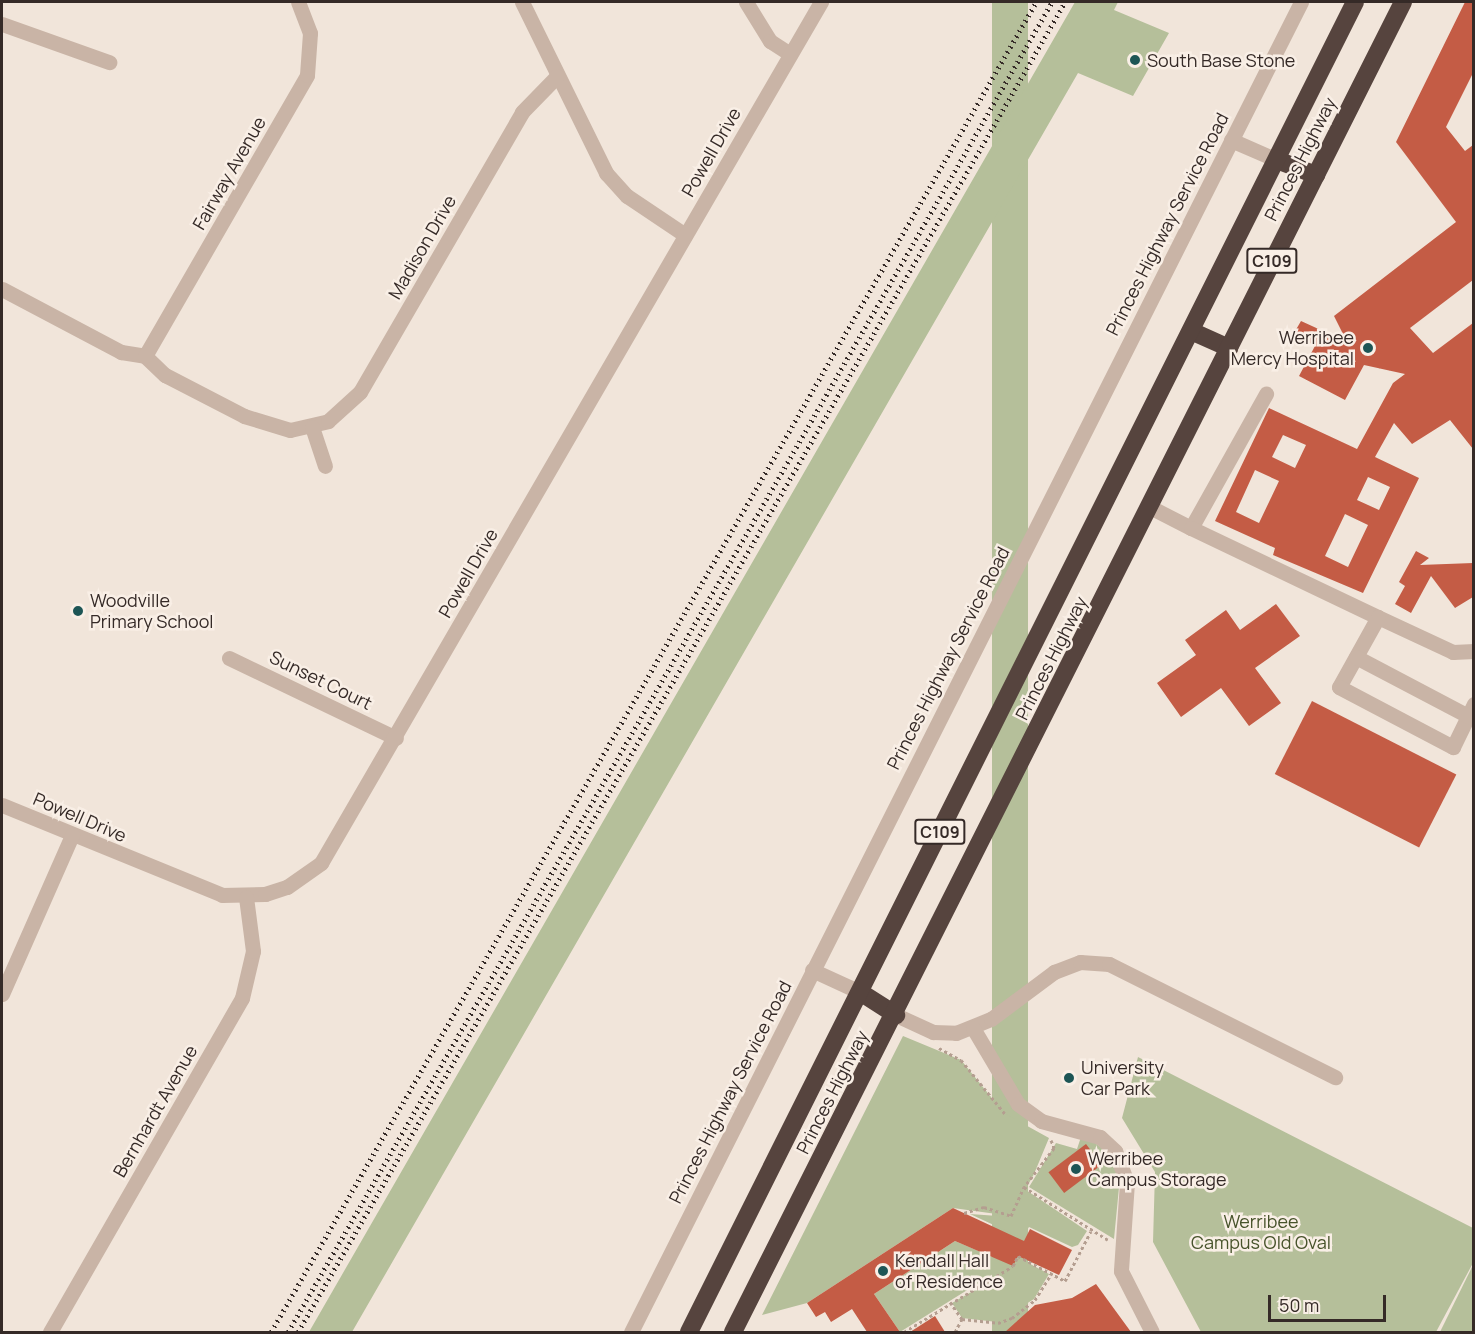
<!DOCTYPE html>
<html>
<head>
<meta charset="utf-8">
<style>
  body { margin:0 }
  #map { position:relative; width:1475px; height:1334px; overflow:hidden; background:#f1e5da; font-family:Manrope,sans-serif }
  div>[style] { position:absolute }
  .green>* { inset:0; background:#b5bf9a; transform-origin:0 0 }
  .building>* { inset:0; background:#c45c45; transform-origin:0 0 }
  .path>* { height:3px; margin-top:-1.5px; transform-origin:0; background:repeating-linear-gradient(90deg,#b49e90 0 3px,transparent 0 6px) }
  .minor>* { height:15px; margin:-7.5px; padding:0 7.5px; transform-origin:7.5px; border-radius:7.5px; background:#c9b4a6 }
  .highway>* { height:18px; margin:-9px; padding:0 9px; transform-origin:9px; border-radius:9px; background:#56443e }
  .rail>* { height:4.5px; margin-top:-2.25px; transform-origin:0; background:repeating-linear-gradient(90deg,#352a27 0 1.5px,transparent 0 6px) }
  .dots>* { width:16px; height:16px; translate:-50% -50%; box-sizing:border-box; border:3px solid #f9efe6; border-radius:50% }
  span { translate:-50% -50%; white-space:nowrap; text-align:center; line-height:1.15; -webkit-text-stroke:5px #f9efe6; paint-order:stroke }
  .shield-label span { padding:2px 4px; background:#f9efe6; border:2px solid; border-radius:4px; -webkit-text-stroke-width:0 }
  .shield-label { font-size:16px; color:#352a27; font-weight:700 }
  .poi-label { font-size:18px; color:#352a27 }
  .left { translate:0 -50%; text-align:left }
  .right { translate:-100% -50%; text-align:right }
  .street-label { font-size:18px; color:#352a27 }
  .park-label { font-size:18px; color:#47532b }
  .frame { position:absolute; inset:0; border:3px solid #352a27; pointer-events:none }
  .scale { position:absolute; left:1268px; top:1295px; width:118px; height:27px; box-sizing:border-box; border:3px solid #352a27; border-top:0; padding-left:8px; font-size:18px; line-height:21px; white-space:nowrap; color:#352a27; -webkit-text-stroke:4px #f9efe6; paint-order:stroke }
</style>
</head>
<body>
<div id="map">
  <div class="green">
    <div style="left:992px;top:2px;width:36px;height:1535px"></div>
    <div style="clip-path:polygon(1075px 2px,1118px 2px,1114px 10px,1169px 33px,1133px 96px,1078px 73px,352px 1332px,309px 1332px)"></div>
    <div style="clip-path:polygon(903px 1036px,961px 1060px,1004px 1113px,1049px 1138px,1034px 1174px,1011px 1216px,953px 1208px,807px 1303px,762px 1315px)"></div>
    <div style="clip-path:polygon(1138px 1057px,1473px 1228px,1473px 1263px,1436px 1332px,1201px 1332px,1153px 1242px,1155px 1172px,1122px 1118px)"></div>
    <div style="clip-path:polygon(1082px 1134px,1112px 1155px,1120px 1177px,1114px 1239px,1029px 1187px,1056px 1143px,1077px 1149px)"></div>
    <div style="clip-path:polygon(1026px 1190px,1087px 1231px,1078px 1245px,1072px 1247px,1029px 1227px,1022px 1238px,970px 1214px,1012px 1217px)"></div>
    <div style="clip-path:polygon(955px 1241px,1009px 1264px,900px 1332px,874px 1294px)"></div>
    <div style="clip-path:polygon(1019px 1258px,1049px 1274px,1034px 1299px,997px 1322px,962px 1318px,952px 1303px,1013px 1268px)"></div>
    <div style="clip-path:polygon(1473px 1265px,1473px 1332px,1440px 1332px)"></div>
  </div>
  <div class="building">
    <div style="clip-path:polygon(evenodd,1465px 2px,1473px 2px,1473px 73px,1446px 127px,1465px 151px,1473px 145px,1473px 280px,1410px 328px,1433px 353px,1473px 323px,1473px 449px,1450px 420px,1412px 444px,1394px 423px,1375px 457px,1419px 478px,1363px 593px,1273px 555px,1275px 548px,1215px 521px,1269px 408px,1357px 449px,1393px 383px,1405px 374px,1364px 365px,1345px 400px,1299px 376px,1315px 346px,1294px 333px,1301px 321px,1347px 342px,1334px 316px,1456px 222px,1396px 142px,1465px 2px,1283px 435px,1306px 445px,1295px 468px,1272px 457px,1283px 435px,1465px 2px,1255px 470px,1279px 481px,1259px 523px,1236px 512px,1255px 470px,1465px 2px,1368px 477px,1390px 487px,1379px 510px,1357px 500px,1368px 477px,1465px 2px,1345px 514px,1368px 525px,1348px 567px,1325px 556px,1345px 514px)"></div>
    <div style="clip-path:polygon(1416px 551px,1429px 558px,1420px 565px,1473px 563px,1473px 597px,1455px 608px,1431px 576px,1411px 613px,1395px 604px,1405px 586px,1399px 582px)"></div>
    <div style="clip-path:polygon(1276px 604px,1300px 636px,1255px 668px,1281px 703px,1249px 726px,1221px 688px,1181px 717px,1157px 683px,1196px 655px,1185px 640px,1226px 610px,1240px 630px)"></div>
    <div style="left:1312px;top:701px;width:162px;height:82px;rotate:27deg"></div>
    <div style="left:1086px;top:1144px;width:26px;height:47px;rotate:53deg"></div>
    <div style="clip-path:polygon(953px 1208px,1024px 1241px,1030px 1229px,1072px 1250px,1059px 1275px,1018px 1256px,1013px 1266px,955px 1241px,874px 1294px,900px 1332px,867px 1332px,852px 1309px,831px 1322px,825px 1312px,816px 1317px,807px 1303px)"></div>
    <div style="clip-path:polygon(1096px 1284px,1131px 1332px,1005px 1332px,1035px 1305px,1072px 1298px)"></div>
    <div style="clip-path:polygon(935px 1316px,945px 1332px,910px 1332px)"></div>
  </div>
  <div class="path">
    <div style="left:939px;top:1048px;width:25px;rotate:29deg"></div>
    <div style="left:961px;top:1060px;width:71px;rotate:50.7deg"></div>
    <div style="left:1051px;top:1140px;width:9px;rotate:69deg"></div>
    <div style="left:1054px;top:1148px;width:49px;rotate:127.6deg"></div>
    <div style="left:1024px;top:1187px;width:99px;rotate:32.2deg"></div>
    <div style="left:964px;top:1213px;width:21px;rotate:-17deg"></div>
    <div style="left:984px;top:1207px;width:28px;rotate:18deg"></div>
    <div style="left:1011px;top:1216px;width:32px;rotate:-66deg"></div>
    <div style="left:950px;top:1302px;width:21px;rotate:55deg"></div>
    <div style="left:904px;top:1332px;width:127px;rotate:-31.2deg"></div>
    <div style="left:1013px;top:1266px;width:11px;rotate:-63deg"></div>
    <div style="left:1018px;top:1256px;width:53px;rotate:28deg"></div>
    <div style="left:1065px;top:1281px;width:56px;rotate:-62.5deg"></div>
    <div style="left:955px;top:1332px;width:15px;rotate:-62deg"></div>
    <div style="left:962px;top:1319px;width:36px;rotate:6deg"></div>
    <div style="left:998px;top:1323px;width:15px;rotate:-20deg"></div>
    <div style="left:1012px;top:1318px;width:29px;rotate:-38deg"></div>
    <div style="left:1035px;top:1300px;width:31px;rotate:-58deg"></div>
  </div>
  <div class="minor">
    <div style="left:522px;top:2px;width:191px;rotate:63.8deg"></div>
    <div style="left:606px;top:173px;width:31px;rotate:48deg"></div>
    <div style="left:627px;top:196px;width:70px;rotate:33.9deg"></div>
    <div style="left:746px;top:2px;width:46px;rotate:58.4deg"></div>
    <div style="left:770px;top:41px;width:24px;rotate:33deg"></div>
    <div style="left:2px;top:24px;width:114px;rotate:19.6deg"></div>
    <div style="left:1231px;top:140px;width:50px;rotate:23.5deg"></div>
    <div style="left:2px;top:289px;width:135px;rotate:27.9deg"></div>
    <div style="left:121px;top:352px;width:24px;rotate:9deg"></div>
    <div style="left:145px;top:356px;width:28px;rotate:44deg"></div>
    <div style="left:165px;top:375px;width:89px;rotate:27.4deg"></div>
    <div style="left:244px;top:416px;width:48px;rotate:16.9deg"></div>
    <div style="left:290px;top:430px;width:39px;rotate:-13deg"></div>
    <div style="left:328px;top:421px;width:43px;rotate:-42.2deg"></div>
    <div style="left:360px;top:392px;width:323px;rotate:-59.9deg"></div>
    <div style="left:522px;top:112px;width:50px;rotate:-45.8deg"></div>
    <div style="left:145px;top:356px;width:324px;rotate:-60deg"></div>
    <div style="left:307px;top:75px;width:42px;rotate:-85.9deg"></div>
    <div style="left:310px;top:33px;width:33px;rotate:-111deg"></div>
    <div style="left:312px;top:427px;width:41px;rotate:71.6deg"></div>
    <div style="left:1150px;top:507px;width:46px;rotate:27.1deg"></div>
    <div style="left:1191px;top:528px;width:154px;rotate:-60.8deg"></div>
    <div style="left:1191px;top:528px;width:207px;rotate:25.5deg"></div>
    <div style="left:1474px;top:651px;width:21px;rotate:177deg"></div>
    <div style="left:1453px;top:652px;width:83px;rotate:-155deg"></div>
    <div style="left:1378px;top:617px;width:80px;rotate:119.1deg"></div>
    <div style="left:1339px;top:687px;width:129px;rotate:27.8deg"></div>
    <div style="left:1453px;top:747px;width:48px;rotate:-64deg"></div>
    <div style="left:1356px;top:657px;width:127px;rotate:27.8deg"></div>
    <div style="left:229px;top:658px;width:185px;rotate:25.6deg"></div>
    <div style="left:2px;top:805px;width:238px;rotate:22.2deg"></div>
    <div style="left:222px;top:895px;width:43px;rotate:-1.3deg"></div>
    <div style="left:265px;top:894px;width:23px;rotate:-18deg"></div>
    <div style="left:287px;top:887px;width:42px;rotate:-35.2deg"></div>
    <div style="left:321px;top:863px;width:996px;rotate:-59.86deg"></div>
    <div style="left:812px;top:970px;width:53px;rotate:24.6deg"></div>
    <div style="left:2px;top:994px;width:174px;rotate:-66.2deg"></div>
    <div style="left:896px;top:1015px;width:41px;rotate:24.7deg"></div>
    <div style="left:933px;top:1032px;width:23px;rotate:2deg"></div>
    <div style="left:956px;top:1033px;width:38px;rotate:-22deg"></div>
    <div style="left:991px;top:1019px;width:79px;rotate:-36.7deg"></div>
    <div style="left:1054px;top:972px;width:28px;rotate:-21deg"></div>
    <div style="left:1080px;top:962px;width:29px;rotate:4deg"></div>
    <div style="left:1109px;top:964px;width:253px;rotate:26.6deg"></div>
    <div style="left:973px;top:1028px;width:88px;rotate:59.4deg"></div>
    <div style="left:1018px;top:1104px;width:29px;rotate:36deg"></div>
    <div style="left:1041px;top:1121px;width:61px;rotate:15.2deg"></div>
    <div style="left:1100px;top:1137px;width:21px;rotate:43deg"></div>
    <div style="left:1115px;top:1151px;width:33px;rotate:69deg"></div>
    <div style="left:1127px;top:1182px;width:89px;rotate:93.9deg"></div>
    <div style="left:1121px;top:1271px;width:68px;rotate:63.1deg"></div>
    <div style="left:50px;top:1332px;width:385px;rotate:-60.1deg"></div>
    <div style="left:242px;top:998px;width:48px;rotate:-76.8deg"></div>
    <div style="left:253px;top:951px;width:54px;rotate:-97.4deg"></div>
    <div style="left:631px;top:1332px;width:1489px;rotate:-63.26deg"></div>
  </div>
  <div class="highway">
    <div style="left:1277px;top:160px;width:42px;rotate:21deg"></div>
    <div style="left:1191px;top:331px;width:42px;rotate:24.1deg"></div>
    <div style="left:860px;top:992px;width:43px;rotate:32.6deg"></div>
    <div style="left:689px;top:1332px;width:1487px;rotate:-63.4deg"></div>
    <div style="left:733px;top:1332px;width:1489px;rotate:-63.26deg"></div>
  </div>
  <div class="rail">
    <div style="left:271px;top:1332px;width:1534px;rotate:-60.09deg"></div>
    <div style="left:288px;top:1332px;width:1534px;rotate:-60.13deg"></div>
    <div style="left:298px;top:1332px;width:1535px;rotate:-60.03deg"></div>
  </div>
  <div class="dots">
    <div style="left:1135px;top:60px;background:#1d5555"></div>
    <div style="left:1368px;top:348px;background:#1d5555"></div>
    <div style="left:78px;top:611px;background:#1d5555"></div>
    <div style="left:1069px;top:1078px;background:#1d5555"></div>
    <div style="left:1076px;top:1169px;background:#1d5555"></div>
    <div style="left:883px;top:1271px;background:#1d5555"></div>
  </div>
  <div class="shield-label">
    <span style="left:1272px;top:261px">C109</span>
    <span style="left:940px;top:832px">C109</span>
  </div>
  <div class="poi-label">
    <span class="left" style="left:1147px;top:60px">South Base Stone</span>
    <span class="right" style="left:1354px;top:348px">Werribee<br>Mercy Hospital</span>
    <span class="left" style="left:90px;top:611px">Woodville<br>Primary School</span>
    <span class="left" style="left:1081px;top:1078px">University<br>Car Park</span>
    <span class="left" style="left:1088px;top:1169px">Werribee<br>Campus Storage</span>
    <span class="left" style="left:895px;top:1271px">Kendall Hall<br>of Residence</span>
  </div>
  <div class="street-label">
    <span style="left:711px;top:152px;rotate:-60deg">Powell Drive</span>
    <span style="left:1300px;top:159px;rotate:-63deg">Princes Highway</span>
    <span style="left:229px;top:173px;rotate:-60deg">Fairway Avenue</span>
    <span style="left:1167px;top:224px;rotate:-63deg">Princes Highway Service Road</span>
    <span style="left:422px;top:247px;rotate:-60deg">Madison Drive</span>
    <span style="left:468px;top:573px;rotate:-60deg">Powell Drive</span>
    <span style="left:948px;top:658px;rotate:-63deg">Princes Highway Service Road</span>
    <span style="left:1051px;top:658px;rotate:-63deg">Princes Highway</span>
    <span style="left:321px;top:680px;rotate:26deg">Sunset Court</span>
    <span style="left:80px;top:817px;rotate:23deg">Powell Drive</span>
    <span style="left:730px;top:1092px;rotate:-63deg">Princes Highway Service Road</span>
    <span style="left:832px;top:1092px;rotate:-63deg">Princes Highway</span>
    <span style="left:155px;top:1111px;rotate:-60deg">Bernhardt Avenue</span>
  </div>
  <div class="park-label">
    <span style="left:1261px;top:1232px">Werribee<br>Campus Old Oval</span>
  </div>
  <div class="frame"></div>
  <div class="scale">50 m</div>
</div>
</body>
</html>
